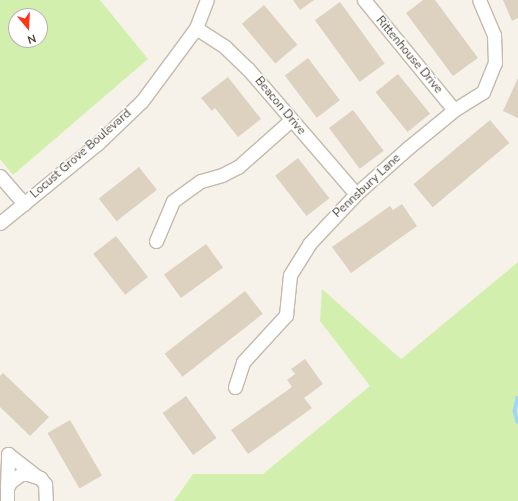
<!DOCTYPE html>
<html>
<head>
<meta charset="utf-8">
<style>
  body { margin:0 }
  #map { position:relative; width:518px; height:501px; overflow:hidden; background:#f6f2ea; font-family:"Nunito Sans",sans-serif }
  div>[style] { position:absolute }
  .green>* { inset:0; background:#d3efae }
  .stream>* { height:3.5px; margin:-1.75px; padding:0 1.75px; transform-origin:1.75px; border-radius:1.75px; background:#a0d7f9 }
  .building>* { inset:0; background:#ddd1c0; transform-origin:0 0 }
  .roads { filter:drop-shadow(1px 0 #c3baab) drop-shadow(-1px 0 #c3baab) drop-shadow(0 1px #c3baab) drop-shadow(0 -1px #c3baab) }
  .minor>* { height:13px; margin:-6.5px; padding:0 6.5px; transform-origin:6.5px; border-radius:6.5px; background:#fff }
  span { translate:-50% -50%; white-space:nowrap; text-align:center; line-height:1.15; -webkit-text-stroke:3px #fff; paint-order:stroke }
  .street-label { font-size:12px; color:#4c4336 }
  .north { position:absolute; left:8px; top:8px; width:40px; height:40px; box-sizing:border-box; background:#fff; border:1px solid #b7b4af; border-radius:50%; rotate:162deg; font-size:11px; font-weight:700; line-height:16px; text-align:center; color:#4c4336 }
  .north::after { content:''; display:block; margin:auto; width:14px; height:18px; background:#ff3518; clip-path:polygon(50% 0,100% 100%,50% 72%,0 100%) }
</style>
</head>
<body>
<div id="map">
  <div class="green">
    <div style="clip-path:polygon(evenodd,0 0,100px 0,148px 59px,13px 175px,0 159px,0 0,16px 16px,40px 16px,40px 40px,16px 40px,16px 16px)"></div>
    <div style="clip-path:polygon(518px 262px,518px 501px,174px 501px,193px 474px,263px 474px,370px 386px,320px 321px,322px 289px,401px 359px)"></div>
  </div>
  <div class="stream">
    <div style="left:518px;top:398px;width:13px;rotate:103deg"></div>
    <div style="left:515px;top:411px;width:11px;rotate:75deg"></div>
  </div>
  <div class="building">
    <div style="clip-path:polygon(293px 0,314px 0,300px 10px)"></div>
    <div style="clip-path:polygon(423px 0,435px 0,478px 58px,453px 76px,406px 13px)"></div>
    <div style="clip-path:polygon(503px 0,518px 0,518px 18px,512px 21px)"></div>
    <div style="left:340px;top:2px;width:76px;height:31px;rotate:54deg"></div>
    <div style="left:264px;top:5px;width:52px;height:29px;rotate:50deg"></div>
    <div style="left:308px;top:58px;width:53px;height:29px;rotate:53deg"></div>
    <div style="left:398px;top:74px;width:51px;height:29px;rotate:51deg"></div>
    <div style="clip-path:polygon(228px 77px,261px 119px,238px 137px,215px 108px,212px 111px,201px 98px)"></div>
    <div style="clip-path:polygon(518px 78px,518px 118px,503px 111px)"></div>
    <div style="left:353px;top:110px;width:51px;height:30px;rotate:53deg"></div>
    <div style="left:490px;top:120px;width:30px;height:100px;rotate:50deg"></div>
    <div style="left:298px;top:158px;width:51px;height:29px;rotate:52deg"></div>
    <div style="left:139px;top:167px;width:29px;height:51px;rotate:52deg"></div>
    <div style="clip-path:polygon(402px 204px,417px 226px,351px 273px,332px 247px,390px 206px,393px 210px)"></div>
    <div style="left:116px;top:236px;width:52px;height:29px;rotate:52deg"></div>
    <div style="left:206px;top:244px;width:29px;height:52px;rotate:54deg"></div>
    <div style="left:245px;top:291px;width:29px;height:102px;rotate:52deg"></div>
    <div style="clip-path:polygon(305px 359px,323px 384px,304px 398px,312px 408px,248px 454px,231px 430px,292px 387px,287px 380px,295px 374px,291px 369px)"></div>
    <div style="clip-path:polygon(3px 373px,49px 417px,30px 436px,0 407px,0 376px)"></div>
    <div style="left:186px;top:396px;width:52px;height:29px;rotate:54deg"></div>
    <div style="left:70px;top:420px;width:64px;height:26px;rotate:60deg"></div>
  </div>
  <div class="roads">
    <div class="minor">
      <div style="left:364px;top:0;width:142px;rotate:50.7deg"></div>
      <div style="left:196px;top:28px;width:35px;rotate:33deg"></div>
      <div style="left:225px;top:47px;width:32px;rotate:44deg"></div>
      <div style="left:248px;top:69px;width:165px;rotate:49.2deg"></div>
      <div style="left:0;top:176px;width:37px;rotate:49deg"></div>
      <div style="left:0;top:223px;width:125px;rotate:-39.2deg"></div>
      <div style="left:97px;top:144px;width:62px;rotate:-43.7deg"></div>
      <div style="left:142px;top:101px;width:91px;rotate:-53.5deg"></div>
      <div style="left:196px;top:28px;width:30px;rotate:-69deg"></div>
      <div style="left:156px;top:241px;width:43px;rotate:-67deg"></div>
      <div style="left:173px;top:201px;width:34px;rotate:-36deg"></div>
      <div style="left:201px;top:181px;width:22px;rotate:-16deg"></div>
      <div style="left:222px;top:175px;width:18px;rotate:-27deg"></div>
      <div style="left:238px;top:167px;width:71px;rotate:-41.6deg"></div>
      <div style="left:235px;top:387px;width:26px;rotate:-72deg"></div>
      <div style="left:243px;top:362px;width:64px;rotate:-47.5deg"></div>
      <div style="left:286px;top:315px;width:40px;rotate:-84.3deg"></div>
      <div style="left:290px;top:275px;width:36px;rotate:-58deg"></div>
      <div style="left:309px;top:244px;width:69px;rotate:-46.8deg"></div>
      <div style="left:356px;top:194px;width:71px;rotate:-41.6deg"></div>
      <div style="left:409px;top:147px;width:58px;rotate:-39.4deg"></div>
      <div style="left:454px;top:110px;width:34px;rotate:-32deg"></div>
      <div style="left:483px;top:92px;width:31px;rotate:-68deg"></div>
      <div style="left:495px;top:63px;width:28px;rotate:-92deg"></div>
      <div style="left:494px;top:35px;width:38px;rotate:-113deg"></div>
      <div style="left:7px;top:488px;width:34px;rotate:-88deg"></div>
      <div style="left:8px;top:454px;width:36px;rotate:38deg"></div>
      <div style="left:7px;top:501px;width:13px;rotate:-90deg"></div>
      <div style="left:7px;top:488px;width:7px;rotate:-63deg"></div>
      <div style="left:10px;top:482px;width:14px;rotate:-36deg"></div>
      <div style="left:21px;top:474px;width:7px"></div>
      <div style="left:28px;top:474px;width:13px;rotate:18deg"></div>
      <div style="left:40px;top:478px;width:8px;rotate:50deg"></div>
      <div style="left:45px;top:484px;width:17px;rotate:87deg"></div>
    </div>
  </div>
  <div class="street-label">
    <span style="left:409px;top:55px;rotate:50deg">Rittenhouse Drive</span>
    <span style="left:280px;top:106px;rotate:50deg">Beacon Drive</span>
    <span style="left:81px;top:154px;rotate:-41deg">Locust Grove Boulevard</span>
    <span style="left:367px;top:186px;rotate:-43deg">Pennsbury Lane</span>
  </div>
  <div class="north">N</div>
</div>
</body>
</html>
